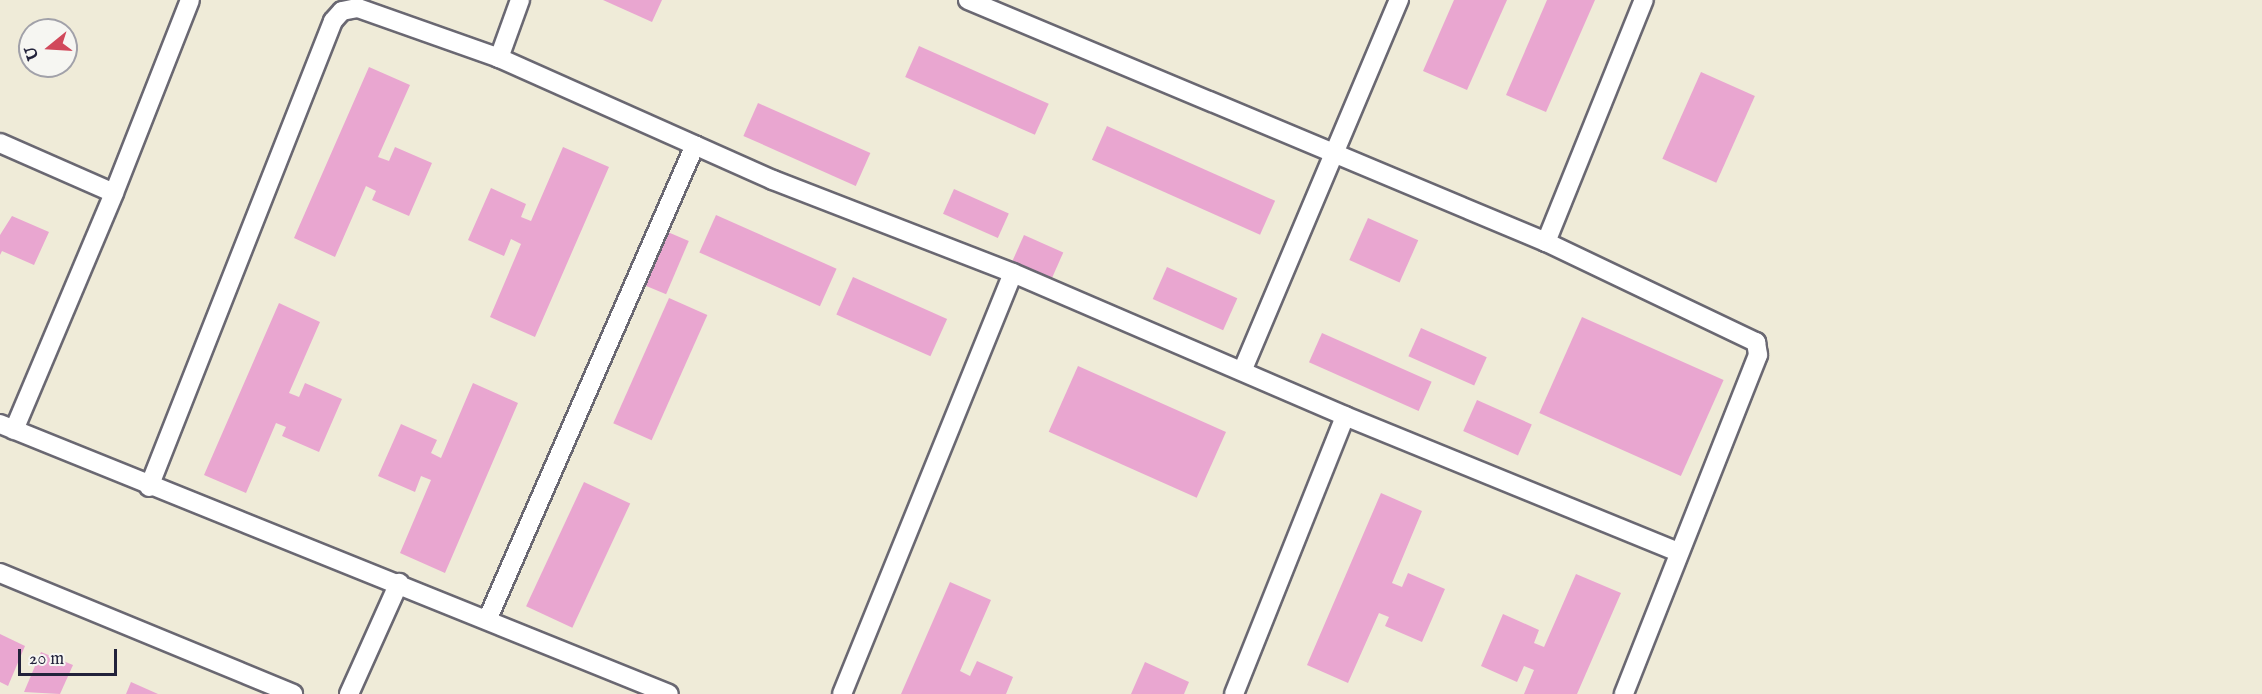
<!DOCTYPE html>
<html>
<head>
<meta charset="utf-8">
<style>
  body { margin:0 }
  #map { position:relative; width:2262px; height:694px; overflow:hidden; background:#efebd8; font-family:"IM FELL English",serif }
  div>[style] { position:absolute }
  .building>* { inset:0; background:#e9a6d0; transform-origin:0 0 }
  .roads { filter:drop-shadow(2px 0 #6a6872) drop-shadow(-2px 0 #6a6872) drop-shadow(0 2px #6a6872) drop-shadow(0 -2px #6a6872) }
  .lane>* { height:18px; margin:-9px; padding:0 9px; transform-origin:9px; border-radius:9px; background:#fff }
  span { translate:-50% -50%; white-space:nowrap; text-align:center; line-height:1.15; -webkit-text-stroke:4.5px #f6f6f2; paint-order:stroke }
  .north { position:absolute; left:18px; top:18px; width:60px; height:60px; box-sizing:border-box; background:#f6f6f2; border:2px solid #a1a1a9; border-radius:50%; rotate:252deg; font-size:16px; font-weight:700; line-height:24px; text-align:center; color:#22223b }
  .north::after { content:''; display:block; margin:auto; width:21px; height:27px; background:#d1495b; clip-path:polygon(50% 0,100% 100%,50% 72%,0 100%) }
  .scale { position:absolute; left:18px; top:649px; width:99px; height:27px; box-sizing:border-box; border:3px solid #22223b; border-top:0; padding-left:8px; font-size:18px; line-height:21px; white-space:nowrap; color:#22223b; -webkit-text-stroke:4px #f6f6f2; paint-order:stroke }
</style>
</head>
<body>
<div id="map">
  <div class="building">
    <div style="clip-path:polygon(603px 0,662px 0,652px 22px)"></div>
    <div style="clip-path:polygon(1454px 0,1507px 0,1467px 90px,1423px 71px)"></div>
    <div style="clip-path:polygon(1547px 0,1595px 0,1546px 112px,1506px 95px)"></div>
    <div style="left:919px;top:46px;width:142px;height:34px;rotate:24deg"></div>
    <div style="clip-path:polygon(369px 67px,410px 85px,378px 157px,389px 161px,395px 147px,432px 163px,409px 216px,372px 200px,376px 191px,366px 186px,335px 257px,294px 238px)"></div>
    <div style="left:1701px;top:72px;width:59px;height:95px;rotate:24deg"></div>
    <div style="left:758px;top:103px;width:123px;height:36px;rotate:24deg"></div>
    <div style="left:1107px;top:126px;width:184px;height:37px;rotate:24deg"></div>
    <div style="clip-path:polygon(563px 147px,609px 167px,535px 337px,490px 317px,521px 244px,511px 239px,504px 256px,468px 240px,491px 188px,526px 204px,521px 217px,531px 221px)"></div>
    <div style="left:954px;top:189px;width:60px;height:27px;rotate:24deg"></div>
    <div style="left:716px;top:215px;width:132px;height:41px;rotate:24deg"></div>
    <div style="clip-path:polygon(12px 216px,49px 232px,34px 265px,2px 251px,0 255px,0 235px)"></div>
    <div style="left:1368px;top:218px;width:55px;height:46px;rotate:24deg"></div>
    <div style="left:663px;top:230px;width:28px;height:58px;rotate:23deg"></div>
    <div style="left:1024px;top:235px;width:43px;height:30px;rotate:24deg"></div>
    <div style="left:1167px;top:267px;width:77px;height:35px;rotate:24deg"></div>
    <div style="left:853px;top:277px;width:103px;height:41px;rotate:24deg"></div>
    <div style="left:669px;top:298px;width:42px;height:137px;rotate:24deg"></div>
    <div style="clip-path:polygon(279px 303px,320px 322px,289px 393px,299px 397px,305px 383px,342px 399px,319px 452px,282px 436px,286px 427px,276px 423px,246px 493px,204px 475px)"></div>
    <div style="left:1582px;top:317px;width:155px;height:105px;rotate:24deg"></div>
    <div style="left:1421px;top:328px;width:72px;height:31px;rotate:24deg"></div>
    <div style="left:1322px;top:333px;width:120px;height:32px;rotate:24deg"></div>
    <div style="left:1078px;top:366px;width:162px;height:72px;rotate:24deg"></div>
    <div style="clip-path:polygon(473px 383px,518px 403px,445px 573px,400px 553px,431px 480px,421px 476px,415px 492px,378px 476px,401px 424px,437px 440px,431px 453px,441px 458px)"></div>
    <div style="left:1477px;top:400px;width:60px;height:34px;rotate:24deg"></div>
    <div style="left:584px;top:482px;width:51px;height:137px;rotate:25deg"></div>
    <div style="clip-path:polygon(1381px 493px,1422px 511px,1392px 583px,1402px 587px,1408px 573px,1445px 589px,1422px 642px,1385px 626px,1389px 617px,1379px 613px,1348px 683px,1307px 665px)"></div>
    <div style="clip-path:polygon(1576px 574px,1621px 593px,1577px 694px,1524px 694px,1534px 670px,1524px 666px,1517px 682px,1481px 666px,1503px 614px,1539px 630px,1534px 643px,1544px 647px)"></div>
    <div style="clip-path:polygon(950px 582px,991px 600px,960px 671px,970px 676px,977px 661px,1013px 677px,1006px 694px,901px 694px)"></div>
    <div style="clip-path:polygon(0 634px,25px 646px,8px 686px,0 682px)"></div>
    <div style="clip-path:polygon(41px 652px,73px 665px,60px 694px,24px 692px)"></div>
    <div style="clip-path:polygon(1145px 662px,1189px 682px,1184px 694px,1131px 694px)"></div>
    <div style="clip-path:polygon(131px 682px,158px 694px,126px 694px)"></div>
  </div>
  <div class="roads">
    <div class="lane">
      <div style="left:968px;top:0;width:627px;rotate:22.72deg"></div>
      <div style="left:1546px;top:242px;width:233px;rotate:25.5deg"></div>
      <div style="left:1756px;top:342px;width:13px;rotate:81deg"></div>
      <div style="left:1758px;top:355px;width:365px;rotate:111.6deg"></div>
      <div style="left:499px;top:58px;width:62px;rotate:-70.1deg"></div>
      <div style="left:0;top:143px;width:124px;rotate:23.7deg"></div>
      <div style="left:1546px;top:242px;width:261px;rotate:-68deg"></div>
      <div style="left:1243px;top:369px;width:401px;rotate:-67.1deg"></div>
      <div style="left:0;top:424px;width:721px;rotate:21.98deg"></div>
      <div style="left:14px;top:430px;width:257px;rotate:-67.1deg"></div>
      <div style="left:114px;top:193px;width:207px;rotate:-68.5deg"></div>
      <div style="left:149px;top:487px;width:501px;rotate:-68.45deg"></div>
      <div style="left:333px;top:21px;width:13px;rotate:-48deg"></div>
      <div style="left:342px;top:11px;width:16px;rotate:-11deg"></div>
      <div style="left:358px;top:8px;width:150px;rotate:19.5deg"></div>
      <div style="left:499px;top:58px;width:300px;rotate:24deg"></div>
      <div style="left:773px;top:180px;width:257px;rotate:21.2deg"></div>
      <div style="left:1013px;top:273px;width:361px;rotate:23.3deg"></div>
      <div style="left:1345px;top:416px;width:361px;rotate:22.2deg"></div>
      <div style="left:0;top:573px;width:317px;rotate:22.4deg"></div>
      <div style="left:488px;top:618px;width:516px;rotate:-66.36deg"></div>
      <div style="left:349px;top:694px;width:122px;rotate:-65.8deg"></div>
      <div style="left:842px;top:694px;width:454px;rotate:-67.9deg"></div>
      <div style="left:1234px;top:694px;width:299px;rotate:-68.2deg"></div>
    </div>
  </div>
  <div class="north">U</div>
  <div class="scale">20 m</div>
</div>
</body>
</html>
